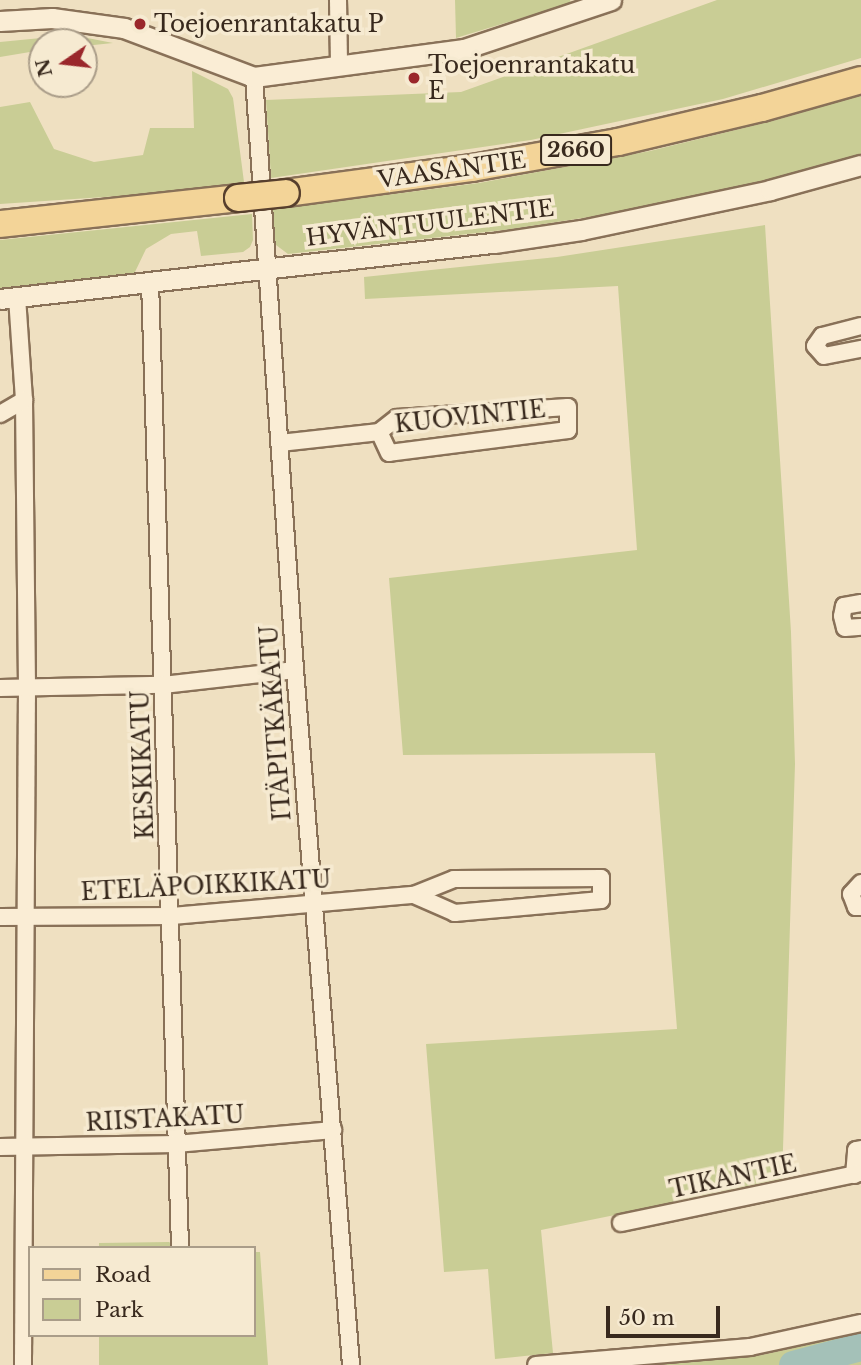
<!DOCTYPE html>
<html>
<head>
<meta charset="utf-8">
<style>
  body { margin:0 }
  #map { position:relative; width:861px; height:1365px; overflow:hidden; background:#efe0c1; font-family:"Libre Baskerville",serif }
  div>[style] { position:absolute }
  .green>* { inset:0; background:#c9cd95 }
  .river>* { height:28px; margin:-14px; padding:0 14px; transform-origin:14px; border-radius:14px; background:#a4c1b8 }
  .roads { filter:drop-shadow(2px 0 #897158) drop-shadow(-2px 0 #897158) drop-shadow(0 2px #897158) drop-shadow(0 -2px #897158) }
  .minor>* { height:16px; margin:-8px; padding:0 8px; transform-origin:8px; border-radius:8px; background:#faedd5 }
  .tertiary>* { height:19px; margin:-9.5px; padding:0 9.5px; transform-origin:9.5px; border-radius:9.5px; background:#faedd5 }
  .primary>* { height:26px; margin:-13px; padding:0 13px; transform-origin:13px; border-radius:13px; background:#f3d498 }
  .bridges { filter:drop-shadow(2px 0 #573f2d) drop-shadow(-2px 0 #573f2d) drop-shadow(0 2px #573f2d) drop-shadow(0 -2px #573f2d) }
  .primary-bridge>* { height:26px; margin:-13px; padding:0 13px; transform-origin:13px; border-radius:13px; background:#f3d498 }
  .dots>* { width:19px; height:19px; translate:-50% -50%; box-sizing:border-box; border:4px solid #f6ead1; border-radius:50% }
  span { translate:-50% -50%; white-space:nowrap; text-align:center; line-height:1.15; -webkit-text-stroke:7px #f6ead1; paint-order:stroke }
  .shield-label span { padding:2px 5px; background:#f6ead1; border:2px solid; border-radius:5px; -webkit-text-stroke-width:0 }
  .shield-label { font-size:21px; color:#38291d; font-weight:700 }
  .poi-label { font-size:23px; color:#38291d }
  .left { translate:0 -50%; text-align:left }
  .street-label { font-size:23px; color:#38291d }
  .legend { position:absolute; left:28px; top:1246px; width:228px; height:91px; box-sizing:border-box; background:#f6ead1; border:2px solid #aa9d89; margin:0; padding:9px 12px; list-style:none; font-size:21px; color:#38291d }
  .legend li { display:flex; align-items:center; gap:14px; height:35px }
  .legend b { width:35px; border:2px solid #aa9d89 }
  .north { position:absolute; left:28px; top:28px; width:70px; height:70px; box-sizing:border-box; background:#f6ead1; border:2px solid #aa9d89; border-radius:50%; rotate:256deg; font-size:19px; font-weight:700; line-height:28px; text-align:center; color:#38291d }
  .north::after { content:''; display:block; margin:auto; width:24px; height:32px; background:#9a272b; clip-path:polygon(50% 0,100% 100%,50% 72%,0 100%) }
  .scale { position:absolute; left:606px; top:1306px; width:114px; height:32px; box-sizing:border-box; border:4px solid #38291d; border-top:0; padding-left:9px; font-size:21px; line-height:24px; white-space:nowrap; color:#38291d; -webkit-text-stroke:5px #f6ead1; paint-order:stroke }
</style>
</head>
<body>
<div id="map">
  <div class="green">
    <div style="clip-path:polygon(455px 0,570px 0,571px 3px,456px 38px)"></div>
    <div style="clip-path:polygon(717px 0,861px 0,861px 58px,723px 99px,531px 140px,271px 178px,266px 100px,461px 92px)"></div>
    <div style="clip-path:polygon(72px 35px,113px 43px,84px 46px,84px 42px,42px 42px,42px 50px,0 57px,0 42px)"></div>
    <div style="clip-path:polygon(192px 71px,228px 89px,233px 98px,244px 182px,149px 194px,0 204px,0 107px,30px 102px,54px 149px,94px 162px,143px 155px,150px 128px,194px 128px)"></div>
    <div style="clip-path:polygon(861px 95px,861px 154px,771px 179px,602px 215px,504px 230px,288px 254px,276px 245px,270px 210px,479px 183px,650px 151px,776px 120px)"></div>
    <div style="clip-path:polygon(252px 214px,253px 240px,250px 247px,243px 252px,201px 256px,197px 231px,171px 234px,146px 249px,134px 274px,0 289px,0 240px)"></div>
    <div style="clip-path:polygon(765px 225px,791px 632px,795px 764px,782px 1181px,541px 1230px,553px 1353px,495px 1359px,488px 1269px,444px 1272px,426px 1044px,677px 1029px,655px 753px,403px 755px,389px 578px,637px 550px,618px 286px,365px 299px,364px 277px,557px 257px)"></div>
    <div style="clip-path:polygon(169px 1242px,178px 1248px,99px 1248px,99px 1243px)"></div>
    <div style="clip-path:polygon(254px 1252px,260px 1252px,268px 1365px,99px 1365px,99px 1335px,254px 1335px)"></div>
    <div style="clip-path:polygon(861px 1333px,861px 1365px,653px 1365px,762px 1355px)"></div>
  </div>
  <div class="river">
    <div style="left:793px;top:1365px;width:70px;rotate:-14.8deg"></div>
  </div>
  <div class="roads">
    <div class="minor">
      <div style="left:338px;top:0;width:63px;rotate:89.1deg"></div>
      <div style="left:254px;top:77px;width:594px;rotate:86.04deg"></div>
      <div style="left:295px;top:670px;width:697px;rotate:85.39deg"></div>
      <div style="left:150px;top:281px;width:967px;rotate:88.22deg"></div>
      <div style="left:17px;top:297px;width:103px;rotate:86.1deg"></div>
      <div style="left:24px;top:400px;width:287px;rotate:89.4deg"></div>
      <div style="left:27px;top:687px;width:678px;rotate:90.34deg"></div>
      <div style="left:861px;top:326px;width:40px;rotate:165.6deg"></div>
      <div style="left:822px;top:336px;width:12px;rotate:125deg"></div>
      <div style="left:815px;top:346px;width:13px;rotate:48deg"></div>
      <div style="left:824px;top:356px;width:38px;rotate:-11deg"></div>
      <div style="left:0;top:414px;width:28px;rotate:-30deg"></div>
      <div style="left:280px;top:443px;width:100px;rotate:-6.3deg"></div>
      <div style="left:379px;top:432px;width:23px;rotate:-38deg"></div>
      <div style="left:397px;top:418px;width:171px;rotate:-3.7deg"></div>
      <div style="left:568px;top:407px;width:23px;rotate:90deg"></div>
      <div style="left:568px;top:430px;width:180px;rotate:172.7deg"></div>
      <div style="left:389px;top:453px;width:23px;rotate:-115deg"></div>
      <div style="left:861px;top:603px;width:17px;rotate:170deg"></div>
      <div style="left:844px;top:606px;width:10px;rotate:101deg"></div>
      <div style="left:842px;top:616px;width:12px;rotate:76deg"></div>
      <div style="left:845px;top:628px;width:16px;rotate:-4deg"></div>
      <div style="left:0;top:688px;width:163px;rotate:-1.1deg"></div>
      <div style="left:163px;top:685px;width:133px;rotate:-6.5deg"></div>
      <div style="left:861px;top:883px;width:15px;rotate:132deg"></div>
      <div style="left:851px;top:894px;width:14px;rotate:69deg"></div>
      <div style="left:856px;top:907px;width:5px"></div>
      <div style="left:0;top:917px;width:172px;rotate:-0.3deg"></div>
      <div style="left:172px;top:916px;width:243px;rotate:-5deg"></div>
      <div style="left:414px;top:895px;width:43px;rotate:-21.8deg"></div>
      <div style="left:454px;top:879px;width:147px;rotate:-0.4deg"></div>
      <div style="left:601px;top:878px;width:22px;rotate:90deg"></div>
      <div style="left:601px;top:900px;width:147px;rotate:174.9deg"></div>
      <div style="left:455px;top:913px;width:45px;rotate:-156.3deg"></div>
      <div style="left:0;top:1147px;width:176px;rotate:-1deg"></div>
      <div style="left:176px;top:1144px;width:158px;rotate:-5.1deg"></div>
      <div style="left:854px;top:1175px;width:25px;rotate:-85deg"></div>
      <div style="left:856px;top:1150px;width:5px;rotate:-11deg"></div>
      <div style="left:621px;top:1223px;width:245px;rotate:-11.8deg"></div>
      <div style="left:536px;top:1365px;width:215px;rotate:-4.8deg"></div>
      <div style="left:750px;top:1347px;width:114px;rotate:-12.2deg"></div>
    </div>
    <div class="tertiary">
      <div style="left:0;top:21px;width:52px;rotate:-3.3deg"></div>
      <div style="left:52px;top:18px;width:73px;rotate:7.9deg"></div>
      <div style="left:124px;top:28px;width:139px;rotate:20.7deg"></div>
      <div style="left:254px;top:77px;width:212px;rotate:-7.6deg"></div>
      <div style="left:464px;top:49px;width:155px;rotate:-18.4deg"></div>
      <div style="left:0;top:299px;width:497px;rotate:-6.5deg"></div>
      <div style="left:494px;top:243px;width:88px;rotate:-8.5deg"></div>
      <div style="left:581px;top:230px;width:193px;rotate:-11.9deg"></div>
      <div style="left:770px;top:190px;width:94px;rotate:-15.4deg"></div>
    </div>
    <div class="primary">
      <div style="left:286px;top:193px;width:188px;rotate:-7.7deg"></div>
      <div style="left:472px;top:168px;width:148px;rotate:-10.1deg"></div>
      <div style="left:618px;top:142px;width:148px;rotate:-13.3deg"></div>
      <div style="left:762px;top:108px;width:103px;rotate:-15.8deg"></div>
      <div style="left:0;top:224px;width:239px;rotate:-6.2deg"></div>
    </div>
  </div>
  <div class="bridges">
    <div class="primary-bridge">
      <div style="left:238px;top:198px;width:48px;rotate:-5.9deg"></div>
    </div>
  </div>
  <div class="dots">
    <div style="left:140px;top:24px;background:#9a272b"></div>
    <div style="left:414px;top:78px;background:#9a272b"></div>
  </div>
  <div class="shield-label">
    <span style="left:576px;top:150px">2660</span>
  </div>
  <div class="poi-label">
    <span class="left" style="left:154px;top:24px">Toejoenrantakatu P</span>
    <span class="left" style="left:428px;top:78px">Toejoenrantakatu<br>E</span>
  </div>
  <div class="street-label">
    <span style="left:452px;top:170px;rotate:-8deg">VAASANTIE</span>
    <span style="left:430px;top:223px;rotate:-7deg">HYVÄNTUULENTIE</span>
    <span style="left:470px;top:417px;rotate:-6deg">KUOVINTIE</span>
    <span style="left:276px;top:723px;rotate:-94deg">ITÄPITKÄKATU</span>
    <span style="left:143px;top:765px;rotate:-92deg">KESKIKATU</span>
    <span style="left:206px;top:886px;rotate:-3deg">ETELÄPOIKKIKATU</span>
    <span style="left:165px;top:1119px;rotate:-3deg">RIISTAKATU</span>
    <span style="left:733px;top:1177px;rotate:-12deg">TIKANTIE</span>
  </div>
  <ul class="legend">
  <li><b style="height:9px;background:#f3d498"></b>Road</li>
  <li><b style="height:19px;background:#c9cd95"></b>Park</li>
  </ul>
  <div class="north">N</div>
  <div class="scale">50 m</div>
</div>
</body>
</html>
